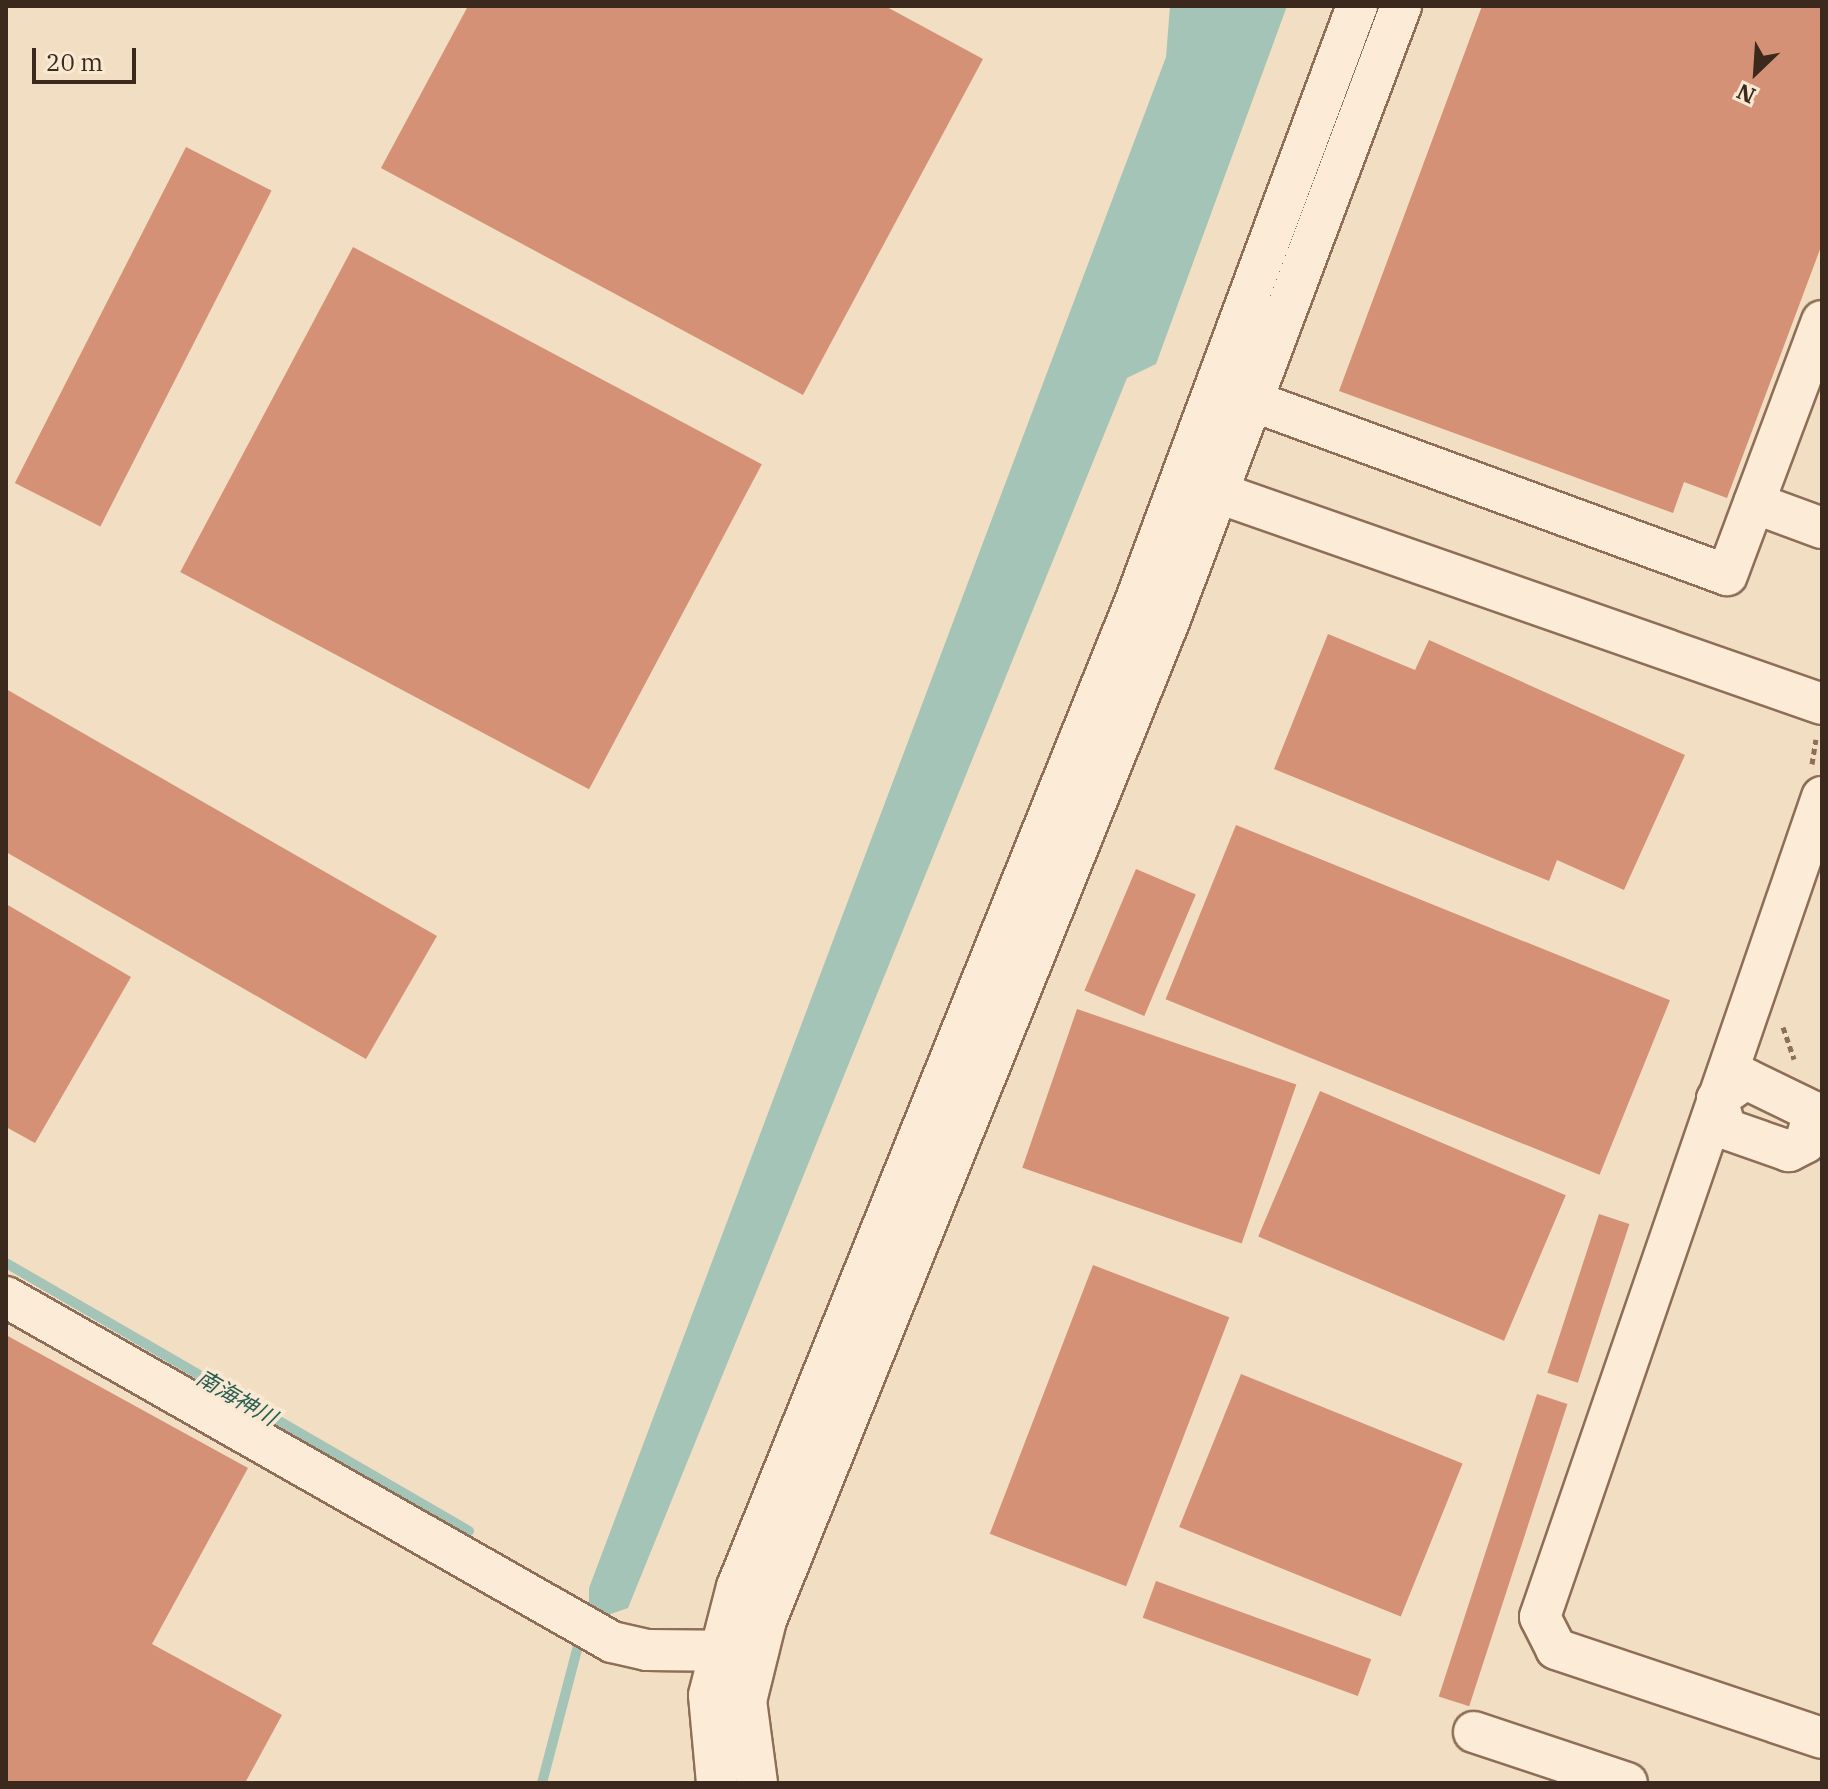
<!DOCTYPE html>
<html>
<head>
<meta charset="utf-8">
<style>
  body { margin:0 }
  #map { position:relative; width:1828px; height:1789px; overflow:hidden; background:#f2dec2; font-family:"IBM Plex Serif","Noto Sans JP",serif }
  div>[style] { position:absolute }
  .water>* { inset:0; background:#a5c4b8 }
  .stream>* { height:10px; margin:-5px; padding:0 5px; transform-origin:5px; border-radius:5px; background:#a5c4b8 }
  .building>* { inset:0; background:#d49175; transform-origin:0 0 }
  .path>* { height:5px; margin-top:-2.5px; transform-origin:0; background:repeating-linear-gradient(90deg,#8e6e57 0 6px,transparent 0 10px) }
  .roads { filter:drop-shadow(2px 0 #8e6e57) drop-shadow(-2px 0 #8e6e57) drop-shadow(0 2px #8e6e57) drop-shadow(0 -2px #8e6e57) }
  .minor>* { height:40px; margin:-20px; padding:0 20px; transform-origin:20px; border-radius:20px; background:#fcecd7 }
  span { translate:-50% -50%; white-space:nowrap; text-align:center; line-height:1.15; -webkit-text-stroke:7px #f9e9d3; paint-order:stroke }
  .water-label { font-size:22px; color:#2b5e54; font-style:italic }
  .frame { position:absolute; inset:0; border:8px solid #3c291d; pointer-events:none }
  .north { position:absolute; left:1716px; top:32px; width:80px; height:80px; -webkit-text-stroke:6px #f9e9d3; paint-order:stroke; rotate:205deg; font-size:22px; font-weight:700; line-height:32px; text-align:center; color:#3c291d }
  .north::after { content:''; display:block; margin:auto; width:28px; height:36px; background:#3c291d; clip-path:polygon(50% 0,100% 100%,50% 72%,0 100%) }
  .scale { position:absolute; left:32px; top:48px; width:104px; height:36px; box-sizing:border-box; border:4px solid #3c291d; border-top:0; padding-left:10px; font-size:24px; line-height:28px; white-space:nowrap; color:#3c291d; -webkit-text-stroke:6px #f9e9d3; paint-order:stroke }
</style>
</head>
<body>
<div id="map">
  <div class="water">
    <div style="clip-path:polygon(1170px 6px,1287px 6px,1156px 364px,1127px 378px,628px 1608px,608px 1615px,589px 1606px,589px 1588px,1166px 57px)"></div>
  </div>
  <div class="stream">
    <div style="left:6px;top:1263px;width:535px;rotate:30.06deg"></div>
    <div style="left:542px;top:1783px;width:154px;rotate:-75.3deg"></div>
  </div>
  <div class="building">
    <div style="clip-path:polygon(468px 6px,885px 6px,983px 59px,803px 395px,381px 168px)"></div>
    <div style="clip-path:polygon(1482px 6px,1822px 6px,1822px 244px,1727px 498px,1684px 482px,1673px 513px,1339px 391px)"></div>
    <div style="left:186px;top:147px;width:96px;height:377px;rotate:27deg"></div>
    <div style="left:353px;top:247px;width:463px;height:368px;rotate:28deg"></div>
    <div style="clip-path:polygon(1328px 634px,1415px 670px,1429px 640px,1685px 755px,1624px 890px,1557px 860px,1549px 881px,1274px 769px)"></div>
    <div style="clip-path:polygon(6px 689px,437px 936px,366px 1059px,6px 852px)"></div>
    <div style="left:1236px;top:825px;width:468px;height:188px;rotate:22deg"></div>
    <div style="left:1136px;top:869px;width:65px;height:132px;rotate:23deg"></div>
    <div style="clip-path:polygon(6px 904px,131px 977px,35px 1143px,6px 1127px)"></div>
    <div style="left:1077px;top:1009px;width:232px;height:168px;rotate:19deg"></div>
    <div style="left:1320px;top:1091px;width:267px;height:158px;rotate:23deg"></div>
    <div style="left:1599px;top:1214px;width:32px;height:167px;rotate:18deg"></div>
    <div style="left:1093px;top:1265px;width:146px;height:288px;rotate:21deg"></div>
    <div style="clip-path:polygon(6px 1335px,248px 1468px,152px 1644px,282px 1715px,245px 1783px,6px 1783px)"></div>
    <div style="left:1241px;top:1374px;width:239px;height:165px;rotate:22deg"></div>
    <div style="left:1537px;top:1394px;width:32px;height:318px;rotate:18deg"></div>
    <div style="left:1156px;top:1581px;width:229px;height:39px;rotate:20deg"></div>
  </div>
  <div class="path">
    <div style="left:1812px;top:764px;width:25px;rotate:-81deg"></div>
    <div style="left:1783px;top:1027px;width:34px;rotate:71deg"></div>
  </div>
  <div class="roads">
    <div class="minor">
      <div style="left:1228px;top:392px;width:531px;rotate:20.14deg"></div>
      <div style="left:1727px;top:575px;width:271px;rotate:-69.5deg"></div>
      <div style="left:1193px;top:484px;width:666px;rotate:19.28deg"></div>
      <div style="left:1754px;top:503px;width:72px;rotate:20.2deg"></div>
      <div style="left:1822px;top:797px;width:867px;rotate:108.98deg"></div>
      <div style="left:1540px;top:1617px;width:36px;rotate:63deg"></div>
      <div style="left:1556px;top:1649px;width:280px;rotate:18.5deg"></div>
      <div style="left:1746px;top:1079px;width:76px;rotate:25.9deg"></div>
      <div style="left:1814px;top:1112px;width:32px;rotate:106deg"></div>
      <div style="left:1805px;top:1143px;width:18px;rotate:153deg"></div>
      <div style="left:1789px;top:1151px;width:67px;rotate:-160.8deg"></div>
      <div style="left:1726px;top:1129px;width:31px;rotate:-107deg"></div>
      <div style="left:1717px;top:1099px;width:35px;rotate:-35deg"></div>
      <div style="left:6px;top:1297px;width:697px;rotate:29.65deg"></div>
      <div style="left:612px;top:1642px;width:36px;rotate:13deg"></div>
      <div style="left:647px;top:1650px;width:96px;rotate:0.6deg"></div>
      <div style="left:1474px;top:1732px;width:161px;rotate:18.4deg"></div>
      <div style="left:717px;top:1783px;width:88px;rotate:-95.2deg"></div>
      <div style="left:709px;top:1695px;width:112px;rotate:-75.5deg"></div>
      <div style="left:737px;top:1587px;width:1062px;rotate:-68deg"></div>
      <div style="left:1135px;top:602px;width:636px;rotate:-69.57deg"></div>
      <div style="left:757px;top:1783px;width:83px;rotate:-97.6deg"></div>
      <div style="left:746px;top:1701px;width:83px;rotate:-76.1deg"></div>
      <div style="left:766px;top:1620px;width:1079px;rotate:-68.02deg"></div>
      <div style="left:1170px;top:619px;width:655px;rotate:-69.35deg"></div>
    </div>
  </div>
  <div class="water-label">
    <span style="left:237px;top:1397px;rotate:30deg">南海神川</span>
  </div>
  <div class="frame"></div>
  <div class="north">N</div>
  <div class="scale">20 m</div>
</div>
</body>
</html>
